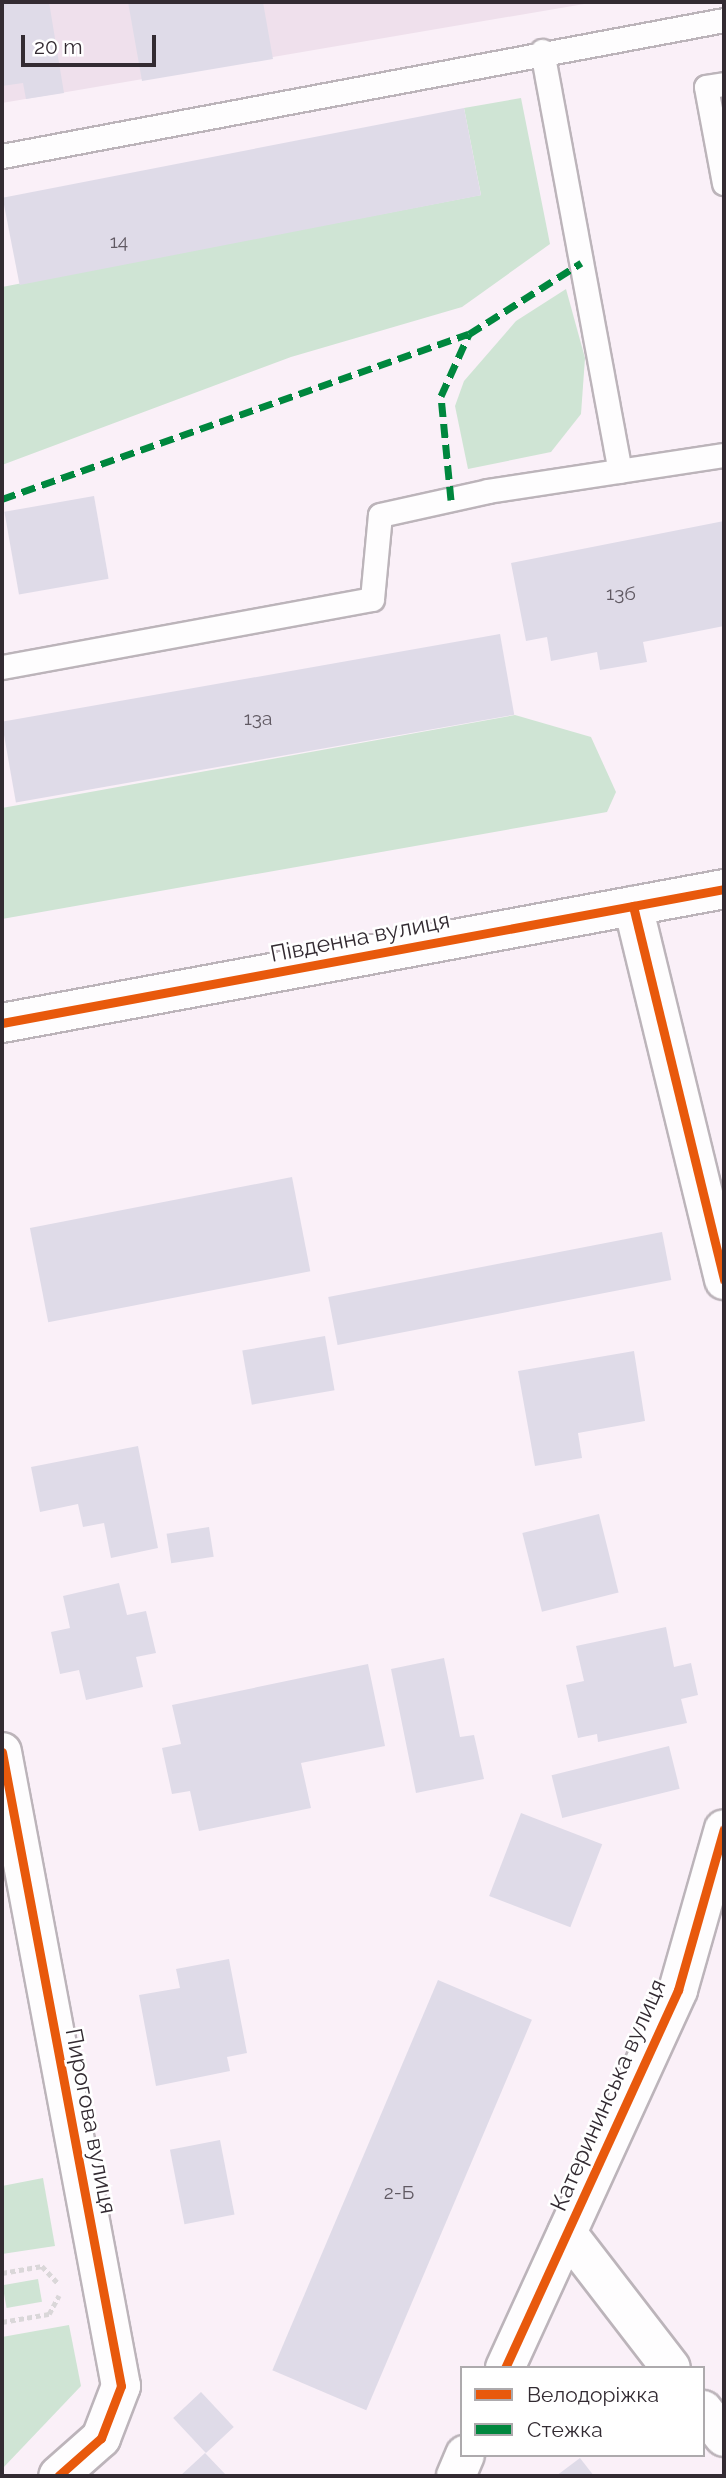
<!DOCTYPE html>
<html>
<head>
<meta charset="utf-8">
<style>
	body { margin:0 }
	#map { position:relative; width:726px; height:2478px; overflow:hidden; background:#faf0f8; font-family:Raleway,sans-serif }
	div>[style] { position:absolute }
	.education>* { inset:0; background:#efe0ec }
	.green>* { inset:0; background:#cfe4d4; transform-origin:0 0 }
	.building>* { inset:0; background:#dfdbe8; transform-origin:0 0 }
	.path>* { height:4.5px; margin-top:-2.25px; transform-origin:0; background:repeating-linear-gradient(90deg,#dad7d9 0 5px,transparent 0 8.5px) }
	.roads { filter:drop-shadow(2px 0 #bcb4ba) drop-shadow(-2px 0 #bcb4ba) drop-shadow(0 2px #bcb4ba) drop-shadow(0 -2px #bcb4ba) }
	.service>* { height:23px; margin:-11.5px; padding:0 11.5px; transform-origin:11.5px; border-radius:11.5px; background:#fefdfe }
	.minor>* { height:38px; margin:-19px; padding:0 19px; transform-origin:19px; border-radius:19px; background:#fefdfe }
	.tertiary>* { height:38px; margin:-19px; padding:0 19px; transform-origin:19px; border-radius:19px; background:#fefdfe }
	.quiet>* { height:7px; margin-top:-3.5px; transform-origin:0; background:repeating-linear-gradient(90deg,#00873e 0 14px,transparent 0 21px) }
	.cycleway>* { height:9px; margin:-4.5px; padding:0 4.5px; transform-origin:4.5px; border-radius:4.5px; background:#e8590c }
	span { translate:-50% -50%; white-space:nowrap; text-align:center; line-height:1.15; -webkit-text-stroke:5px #fff; paint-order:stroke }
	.number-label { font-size:19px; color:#605962 }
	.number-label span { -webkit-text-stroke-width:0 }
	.street-label { font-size:23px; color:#332b32 }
	.frame { position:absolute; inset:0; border:4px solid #332b32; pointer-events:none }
	.legend { position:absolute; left:460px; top:2366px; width:245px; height:91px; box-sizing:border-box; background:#fff; border:2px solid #adaaad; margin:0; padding:9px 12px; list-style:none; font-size:21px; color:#332b32 }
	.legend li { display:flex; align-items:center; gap:14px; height:35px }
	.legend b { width:35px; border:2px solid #adaaad }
	.scale { position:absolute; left:21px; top:35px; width:135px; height:32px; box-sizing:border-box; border:4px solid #332b32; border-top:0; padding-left:9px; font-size:21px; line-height:24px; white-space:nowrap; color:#332b32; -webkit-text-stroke:5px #fff; paint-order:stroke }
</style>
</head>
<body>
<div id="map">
	<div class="education">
		<div style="clip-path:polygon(2px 2px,596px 2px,2px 103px)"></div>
	</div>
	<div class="green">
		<div style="clip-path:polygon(521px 98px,550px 244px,462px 307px,291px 357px,2px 465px,2px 287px,481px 195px,464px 108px)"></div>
		<div style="clip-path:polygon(566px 289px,585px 358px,581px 414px,551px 452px,468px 469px,455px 406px,464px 381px,516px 321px)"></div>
		<div style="clip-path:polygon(515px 715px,591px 737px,616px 792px,607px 812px,2px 919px,2px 808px)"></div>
		<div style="clip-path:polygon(43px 2178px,55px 2246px,2px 2254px,2px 2186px)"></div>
		<div style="left:38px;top:2279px;width:23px;height:36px;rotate:80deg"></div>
		<div style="clip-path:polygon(69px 2325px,81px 2386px,2px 2469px,2px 2337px)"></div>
	</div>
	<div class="building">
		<div style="clip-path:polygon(2px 2px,49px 2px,64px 93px,26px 99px,23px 83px,2px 86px)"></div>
		<div style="clip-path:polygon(128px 2px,263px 2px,273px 59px,142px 81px)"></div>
		<div style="left:464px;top:108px;width:89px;height:470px;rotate:79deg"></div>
		<div style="left:94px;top:496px;width:84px;height:91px;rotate:80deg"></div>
		<div style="clip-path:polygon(724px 521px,724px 626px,643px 642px,647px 662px,600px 670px,597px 652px,551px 661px,547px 637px,526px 641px,511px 563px)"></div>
		<div style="left:500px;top:634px;width:82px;height:506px;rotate:80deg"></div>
		<div style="left:292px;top:1177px;width:96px;height:267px;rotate:79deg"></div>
		<div style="left:662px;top:1232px;width:49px;height:340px;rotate:79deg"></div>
		<div style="left:325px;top:1336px;width:55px;height:84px;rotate:80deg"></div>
		<div style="clip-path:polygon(634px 1351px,645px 1421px,578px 1433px,582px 1458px,535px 1466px,518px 1371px)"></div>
		<div style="clip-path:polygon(138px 1446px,158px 1548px,111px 1558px,104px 1523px,83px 1527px,78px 1504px,40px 1512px,31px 1467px)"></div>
		<div style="left:599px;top:1514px;width:81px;height:79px;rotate:76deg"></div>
		<div style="left:209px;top:1527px;width:30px;height:43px;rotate:81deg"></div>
		<div style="clip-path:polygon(119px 1583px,127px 1615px,146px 1611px,156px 1653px,136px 1657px,143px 1687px,86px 1700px,79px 1670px,60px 1674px,51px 1632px,70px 1628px,63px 1596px)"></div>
		<div style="clip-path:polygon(666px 1627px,674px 1667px,691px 1663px,698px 1695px,681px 1699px,687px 1723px,598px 1742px,597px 1734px,578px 1738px,566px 1685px,584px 1681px,576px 1646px)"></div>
		<div style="clip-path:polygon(444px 1658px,460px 1737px,474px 1735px,484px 1779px,416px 1793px,391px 1669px)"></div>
		<div style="clip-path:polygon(368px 1664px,385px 1746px,301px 1763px,311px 1808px,199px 1831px,190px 1791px,172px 1794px,162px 1748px,181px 1744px,172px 1705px)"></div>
		<div style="left:669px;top:1746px;width:44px;height:121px;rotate:76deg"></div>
		<div style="left:521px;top:1813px;width:87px;height:89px;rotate:21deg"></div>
		<div style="clip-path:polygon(229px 1959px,247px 2053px,227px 2057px,230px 2071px,156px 2086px,139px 1995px,180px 1988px,176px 1969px)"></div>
		<div style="left:438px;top:1980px;width:102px;height:424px;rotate:23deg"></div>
		<div style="left:220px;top:2140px;width:76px;height:51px;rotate:79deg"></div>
		<div style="left:201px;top:2392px;width:48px;height:38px;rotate:47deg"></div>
		<div style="clip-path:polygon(205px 2453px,227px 2476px,180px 2476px)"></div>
		<div style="clip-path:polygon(580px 2458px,594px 2476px,556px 2476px)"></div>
	</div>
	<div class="path">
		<div style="left:2px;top:2273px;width:41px;rotate:-9.9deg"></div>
		<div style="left:42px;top:2266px;width:23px;rotate:47deg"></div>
		<div style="left:2px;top:2322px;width:48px;rotate:-9.7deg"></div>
		<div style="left:49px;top:2314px;width:21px;rotate:-62deg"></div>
	</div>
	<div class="roads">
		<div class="service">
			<div style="left:542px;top:51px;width:427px;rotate:79.5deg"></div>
			<div style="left:724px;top:84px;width:18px;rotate:171deg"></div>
			<div style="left:706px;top:87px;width:98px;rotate:79.4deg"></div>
			<div style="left:2px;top:156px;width:735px;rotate:-10.67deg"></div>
			<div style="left:2px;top:667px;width:376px;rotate:-10.4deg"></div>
			<div style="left:372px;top:599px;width:84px;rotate:-84.6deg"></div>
			<div style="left:380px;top:515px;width:111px;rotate:-12.5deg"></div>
			<div style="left:488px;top:491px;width:239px;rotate:-8.7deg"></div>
		</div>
		<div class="minor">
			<div style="left:633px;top:906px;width:385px;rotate:76.3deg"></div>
			<div style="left:2px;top:1752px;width:645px;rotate:79.37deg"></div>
			<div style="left:121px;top:2386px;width:56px;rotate:111deg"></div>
			<div style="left:101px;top:2438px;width:57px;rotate:138.5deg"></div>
			<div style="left:567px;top:2233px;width:170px;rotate:52.4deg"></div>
			<div style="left:505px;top:2368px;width:416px;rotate:-65.4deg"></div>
			<div style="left:678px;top:1990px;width:167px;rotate:-74.1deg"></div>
			<div style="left:703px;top:2410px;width:34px;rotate:52deg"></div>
			<div style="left:456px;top:2476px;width:23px;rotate:-67deg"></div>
		</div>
		<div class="tertiary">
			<div style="left:2px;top:1023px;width:734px;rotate:-10.51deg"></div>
		</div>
	</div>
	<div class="quiet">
		<div style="left:2px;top:499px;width:495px;rotate:-19.5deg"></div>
		<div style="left:469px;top:334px;width:133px;rotate:-32.4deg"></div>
		<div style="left:451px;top:500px;width:104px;rotate:-95.5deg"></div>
		<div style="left:441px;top:396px;width:68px;rotate:-65.7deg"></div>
	</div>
	<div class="cycleway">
		<div style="left:633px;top:906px;width:385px;rotate:76.3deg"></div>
		<div style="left:2px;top:1023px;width:734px;rotate:-10.51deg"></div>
		<div style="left:2px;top:1752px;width:645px;rotate:79.37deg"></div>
		<div style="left:121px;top:2386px;width:56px;rotate:111deg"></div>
		<div style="left:101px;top:2438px;width:57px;rotate:138.5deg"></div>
		<div style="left:505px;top:2368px;width:416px;rotate:-65.4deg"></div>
		<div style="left:678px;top:1990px;width:167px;rotate:-74.1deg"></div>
	</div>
	<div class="number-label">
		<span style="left:119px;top:242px">14</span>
		<span style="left:621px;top:594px">13б</span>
		<span style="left:258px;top:719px">13а</span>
		<span style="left:399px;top:2193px">2-Б</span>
	</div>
	<div class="street-label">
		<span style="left:360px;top:937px;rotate:-11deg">Південна вулиця</span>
		<span style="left:608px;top:2095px;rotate:-66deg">Катерининська вулиця</span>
		<span style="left:91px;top:2121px;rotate:79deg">Пирогова вулиця</span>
	</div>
	<div class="frame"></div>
	<ul class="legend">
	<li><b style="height:9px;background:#e8590c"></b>Велодоріжка</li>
	<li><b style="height:9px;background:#00873e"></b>Стежка</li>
	</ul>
	<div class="scale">20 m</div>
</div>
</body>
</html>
